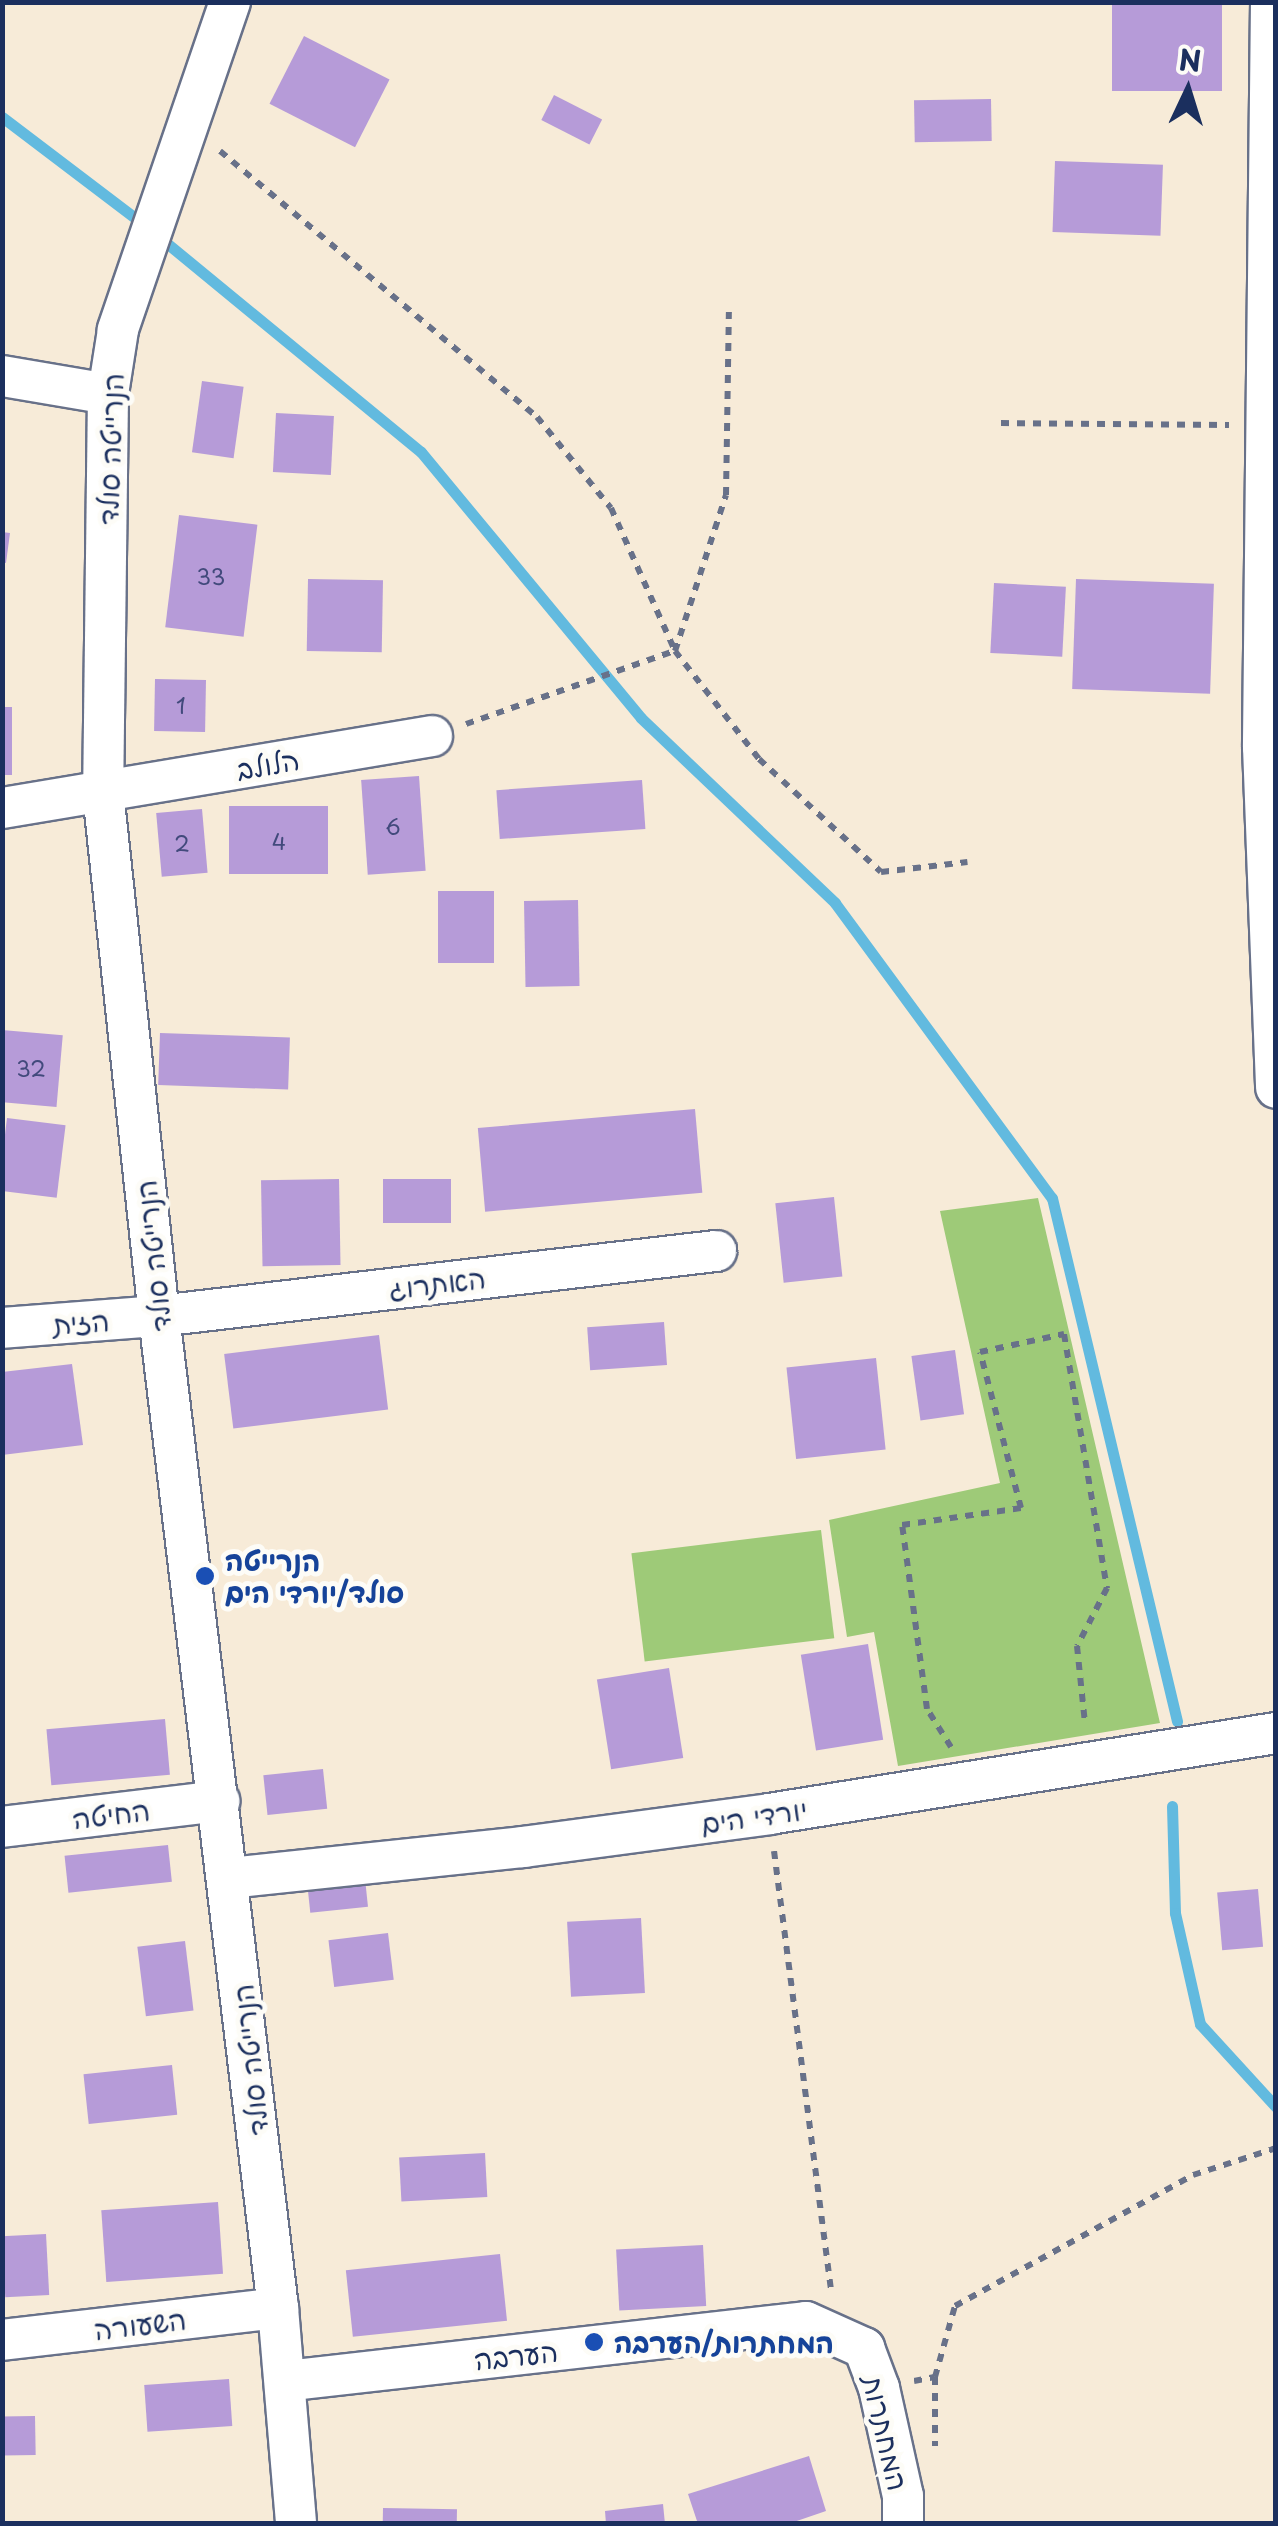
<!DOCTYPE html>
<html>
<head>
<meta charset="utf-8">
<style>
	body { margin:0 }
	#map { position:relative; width:1278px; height:2526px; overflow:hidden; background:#f7ebd8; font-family:"Playpen Sans","Playpen Sans Hebrew",sans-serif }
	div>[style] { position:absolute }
	.green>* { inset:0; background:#9eca78; transform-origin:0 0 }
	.stream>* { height:11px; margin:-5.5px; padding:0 5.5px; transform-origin:5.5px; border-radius:5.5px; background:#62badf }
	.building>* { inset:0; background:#b69bd8; transform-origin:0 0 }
	.path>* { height:6px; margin-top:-3px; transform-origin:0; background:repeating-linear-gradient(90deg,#687189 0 8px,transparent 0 16px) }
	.roads { filter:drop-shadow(2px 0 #687189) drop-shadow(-2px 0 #687189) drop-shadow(0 2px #687189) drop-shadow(0 -2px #687189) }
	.minor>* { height:40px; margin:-20px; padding:0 20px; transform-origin:20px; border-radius:20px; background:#fff }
	.dots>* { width:28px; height:28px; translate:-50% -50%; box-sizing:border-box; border:5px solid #fdfcf7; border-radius:50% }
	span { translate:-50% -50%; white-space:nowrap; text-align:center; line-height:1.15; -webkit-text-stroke:10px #fdfcf7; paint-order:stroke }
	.number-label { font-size:22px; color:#424a7c }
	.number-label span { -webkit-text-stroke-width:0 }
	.street-label { font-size:28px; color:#1b2f5e }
	.transit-label { font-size:28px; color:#164399; font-weight:700 }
	.left { translate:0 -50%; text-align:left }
	.frame { position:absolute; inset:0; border:5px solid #1b2f5e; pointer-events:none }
	.north { position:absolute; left:1138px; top:40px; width:100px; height:100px; -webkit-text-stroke:8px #fdfcf7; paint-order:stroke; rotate:4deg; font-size:28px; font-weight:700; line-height:40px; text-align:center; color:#1b2f5e }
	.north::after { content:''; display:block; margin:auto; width:35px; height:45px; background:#1b2f5e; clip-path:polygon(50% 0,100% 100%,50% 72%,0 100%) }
</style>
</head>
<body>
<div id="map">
	<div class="green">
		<div style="clip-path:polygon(1038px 1198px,1160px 1723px,898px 1766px,874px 1632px,847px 1637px,829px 1520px,1000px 1483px,940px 1211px)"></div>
		<div style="left:821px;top:1530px;width:109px;height:191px;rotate:83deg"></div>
	</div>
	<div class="stream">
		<div style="left:2px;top:117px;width:188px;rotate:37.2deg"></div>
		<div style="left:152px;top:231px;width:348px;rotate:39.4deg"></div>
		<div style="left:421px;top:452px;width:345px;rotate:50.4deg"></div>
		<div style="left:641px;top:718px;width:268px;rotate:43.6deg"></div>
		<div style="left:835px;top:903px;width:366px;rotate:53.7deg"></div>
		<div style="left:1052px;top:1198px;width:538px;rotate:76.56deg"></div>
		<div style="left:1172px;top:1806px;width:107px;rotate:88.4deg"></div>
		<div style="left:1175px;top:1913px;width:114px;rotate:77.3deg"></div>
		<div style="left:1200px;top:2024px;width:113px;rotate:47.5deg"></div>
	</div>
	<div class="building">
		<div style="left:1112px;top:2px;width:110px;height:89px"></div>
		<div style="left:304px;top:36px;width:96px;height:76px;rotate:27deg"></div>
		<div style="left:554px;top:95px;width:54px;height:28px;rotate:27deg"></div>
		<div style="left:991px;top:99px;width:42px;height:77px;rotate:89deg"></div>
		<div style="left:1055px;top:161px;width:108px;height:71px;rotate:2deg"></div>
		<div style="left:202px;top:381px;width:42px;height:72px;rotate:8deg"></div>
		<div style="left:276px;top:413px;width:58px;height:59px;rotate:3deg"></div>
		<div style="left:179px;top:515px;width:79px;height:113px;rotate:7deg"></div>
		<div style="clip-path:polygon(2px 532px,10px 533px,6px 563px,2px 562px)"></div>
		<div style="left:308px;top:579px;width:75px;height:72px;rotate:1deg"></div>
		<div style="left:1076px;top:579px;width:138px;height:110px;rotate:2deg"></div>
		<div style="left:994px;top:583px;width:72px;height:70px;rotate:3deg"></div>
		<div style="left:155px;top:679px;width:51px;height:52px;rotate:1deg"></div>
		<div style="left:2px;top:707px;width:10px;height:68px"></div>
		<div style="left:419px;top:776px;width:95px;height:58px;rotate:86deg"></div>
		<div style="left:642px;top:780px;width:49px;height:146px;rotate:86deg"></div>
		<div style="left:328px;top:806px;width:68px;height:99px;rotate:90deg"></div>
		<div style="left:202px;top:809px;width:64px;height:46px;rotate:85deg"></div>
		<div style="left:494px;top:891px;width:72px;height:56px;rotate:90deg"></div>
		<div style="left:578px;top:900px;width:86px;height:54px;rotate:89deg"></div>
		<div style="left:2px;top:1030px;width:61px;height:72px;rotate:5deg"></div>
		<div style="left:160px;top:1033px;width:130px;height:52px;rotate:2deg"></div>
		<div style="left:695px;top:1109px;width:84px;height:218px;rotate:85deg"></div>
		<div style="left:7px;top:1118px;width:59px;height:73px;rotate:7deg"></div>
		<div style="left:339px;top:1179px;width:86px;height:78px;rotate:89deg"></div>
		<div style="left:451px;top:1179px;width:44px;height:68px;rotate:90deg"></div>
		<div style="left:834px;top:1197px;width:80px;height:59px;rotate:84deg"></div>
		<div style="left:664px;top:1322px;width:43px;height:77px;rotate:86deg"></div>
		<div style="left:379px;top:1335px;width:75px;height:156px;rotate:83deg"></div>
		<div style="left:955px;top:1350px;width:65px;height:44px;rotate:82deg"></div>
		<div style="left:876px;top:1358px;width:92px;height:90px;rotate:84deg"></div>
		<div style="clip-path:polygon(72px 1364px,83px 1445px,2px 1455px,2px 1372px)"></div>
		<div style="left:868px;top:1644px;width:97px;height:68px;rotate:81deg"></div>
		<div style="left:669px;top:1668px;width:91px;height:73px;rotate:81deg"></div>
		<div style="left:165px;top:1719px;width:56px;height:119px;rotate:85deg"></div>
		<div style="left:323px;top:1769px;width:40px;height:60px;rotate:84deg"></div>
		<div style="left:168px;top:1845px;width:37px;height:104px;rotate:84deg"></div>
		<div style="left:364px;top:1869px;width:38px;height:58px;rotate:84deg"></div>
		<div style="left:1258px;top:1889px;width:58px;height:41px;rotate:85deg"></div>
		<div style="left:641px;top:1918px;width:75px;height:74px;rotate:87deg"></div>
		<div style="left:388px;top:1933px;width:47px;height:60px;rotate:83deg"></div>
		<div style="left:185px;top:1941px;width:70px;height:48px;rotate:83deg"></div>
		<div style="left:172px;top:2065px;width:50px;height:89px;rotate:84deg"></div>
		<div style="left:485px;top:2153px;width:44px;height:86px;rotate:87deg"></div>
		<div style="left:218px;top:2202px;width:72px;height:117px;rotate:86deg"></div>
		<div style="left:46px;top:2234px;width:61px;height:44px;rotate:87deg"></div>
		<div style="left:703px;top:2245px;width:61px;height:87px;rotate:87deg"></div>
		<div style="left:500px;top:2254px;width:67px;height:155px;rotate:84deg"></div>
		<div style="left:229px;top:2379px;width:47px;height:85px;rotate:86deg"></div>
		<div style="left:35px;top:2416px;width:39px;height:33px;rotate:89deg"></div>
		<div style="clip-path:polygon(809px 2456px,826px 2511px,788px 2524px,698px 2524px,688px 2494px)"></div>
		<div style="clip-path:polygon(663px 2504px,665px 2524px,606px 2524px,605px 2511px)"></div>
		<div style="left:383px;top:2508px;width:74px;height:16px;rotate:1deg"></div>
	</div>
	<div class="path">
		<div style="left:220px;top:151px;width:414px;rotate:40deg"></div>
		<div style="left:537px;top:417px;width:117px;rotate:50.9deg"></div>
		<div style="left:611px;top:508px;width:157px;rotate:65.9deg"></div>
		<div style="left:675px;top:651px;width:137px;rotate:52.1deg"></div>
		<div style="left:759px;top:759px;width:166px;rotate:42.8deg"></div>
		<div style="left:881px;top:872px;width:87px;rotate:-6.6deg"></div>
		<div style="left:1001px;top:423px;width:228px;rotate:0.5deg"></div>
		<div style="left:466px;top:724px;width:221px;rotate:-19.3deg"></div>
		<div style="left:675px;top:651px;width:164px;rotate:-71.9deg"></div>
		<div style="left:726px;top:495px;width:183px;rotate:-89.1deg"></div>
		<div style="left:951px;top:1747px;width:45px;rotate:-122.3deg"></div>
		<div style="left:927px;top:1709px;width:186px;rotate:-97.7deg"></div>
		<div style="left:902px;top:1525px;width:120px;rotate:-8.1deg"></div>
		<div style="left:1021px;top:1508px;width:161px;rotate:-104.7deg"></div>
		<div style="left:980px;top:1352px;width:86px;rotate:-12.1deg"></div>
		<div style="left:1064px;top:1334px;width:258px;rotate:80.4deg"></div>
		<div style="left:1107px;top:1588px;width:65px;rotate:117.3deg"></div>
		<div style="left:1077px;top:1646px;width:77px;rotate:84.1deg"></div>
		<div style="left:774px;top:1851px;width:443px;rotate:82.6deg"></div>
		<div style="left:935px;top:2377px;width:69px;rotate:90deg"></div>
		<div style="left:914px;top:2381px;width:21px;rotate:-11deg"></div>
		<div style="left:935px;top:2377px;width:74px;rotate:-74.3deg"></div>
		<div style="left:955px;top:2306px;width:272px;rotate:-28.8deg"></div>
		<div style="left:1193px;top:2175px;width:87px;rotate:-18deg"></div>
	</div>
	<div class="roads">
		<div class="minor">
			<div style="left:230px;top:2px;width:347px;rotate:108.9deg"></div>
			<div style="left:118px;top:330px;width:65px;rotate:98.9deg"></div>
			<div style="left:108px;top:394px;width:398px;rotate:90.7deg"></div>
			<div style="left:103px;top:792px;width:527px;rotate:83.9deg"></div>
			<div style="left:159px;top:1316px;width:999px;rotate:83.16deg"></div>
			<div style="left:278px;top:2308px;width:217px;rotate:85.2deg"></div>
			<div style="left:1271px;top:2px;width:745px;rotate:90.62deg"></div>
			<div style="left:1263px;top:747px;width:341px;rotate:87.8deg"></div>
			<div style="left:2px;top:376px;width:108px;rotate:9.6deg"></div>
			<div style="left:2px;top:808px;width:436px;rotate:-9.5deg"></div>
			<div style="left:2px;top:1328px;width:157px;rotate:-4.4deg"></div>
			<div style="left:159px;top:1316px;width:561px;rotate:-6.66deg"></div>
			<div style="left:2px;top:1827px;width:219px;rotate:-6.8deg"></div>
			<div style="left:229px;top:1878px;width:296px;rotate:-6deg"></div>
			<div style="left:523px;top:1847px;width:248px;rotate:-7.6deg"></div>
			<div style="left:769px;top:1814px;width:513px;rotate:-9.08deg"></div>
			<div style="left:2px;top:2340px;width:278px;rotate:-6.6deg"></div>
			<div style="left:285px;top:2381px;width:524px;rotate:-6.46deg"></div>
			<div style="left:806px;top:2322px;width:64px;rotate:24.1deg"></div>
			<div style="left:864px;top:2348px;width:43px;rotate:69.4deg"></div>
			<div style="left:879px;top:2388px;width:111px;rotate:77.5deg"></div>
			<div style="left:903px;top:2496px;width:28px;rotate:90deg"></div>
		</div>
	</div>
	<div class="dots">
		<div style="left:205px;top:1576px;background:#1a4fb4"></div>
		<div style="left:594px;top:2342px;background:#1a4fb4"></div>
	</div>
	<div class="number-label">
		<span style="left:211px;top:576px">33</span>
		<span style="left:181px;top:705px">1</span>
		<span style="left:393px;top:826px">6</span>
		<span style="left:279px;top:841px">4</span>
		<span style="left:182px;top:843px">2</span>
		<span style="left:31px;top:1068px">32</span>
	</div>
	<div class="street-label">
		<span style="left:110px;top:449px;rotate:-88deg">הנרייטה סולד</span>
		<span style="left:268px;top:764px;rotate:-10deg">הלולב</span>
		<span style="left:153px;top:1256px;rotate:-96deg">הנרייטה סולד</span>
		<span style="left:437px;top:1283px;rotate:-7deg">האתרוג</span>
		<span style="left:81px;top:1322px;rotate:-4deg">הזית</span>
		<span style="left:111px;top:1814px;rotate:-7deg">החיטה</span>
		<span style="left:754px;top:1816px;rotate:-8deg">יורדי הים</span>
		<span style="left:250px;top:2060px;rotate:-96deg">הנרייטה סולד</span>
		<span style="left:140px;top:2324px;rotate:-7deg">השעורה</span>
		<span style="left:516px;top:2355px;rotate:-6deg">הערבה</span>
		<span style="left:886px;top:2433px;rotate:77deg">המחתרות</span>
	</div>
	<div class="transit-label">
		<span class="left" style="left:225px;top:1576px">הנרייטה<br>סולד/יורדי הים</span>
		<span class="left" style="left:614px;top:2342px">המחתרות/הערבה</span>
	</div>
	<div class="frame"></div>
	<div class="north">N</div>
</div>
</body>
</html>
